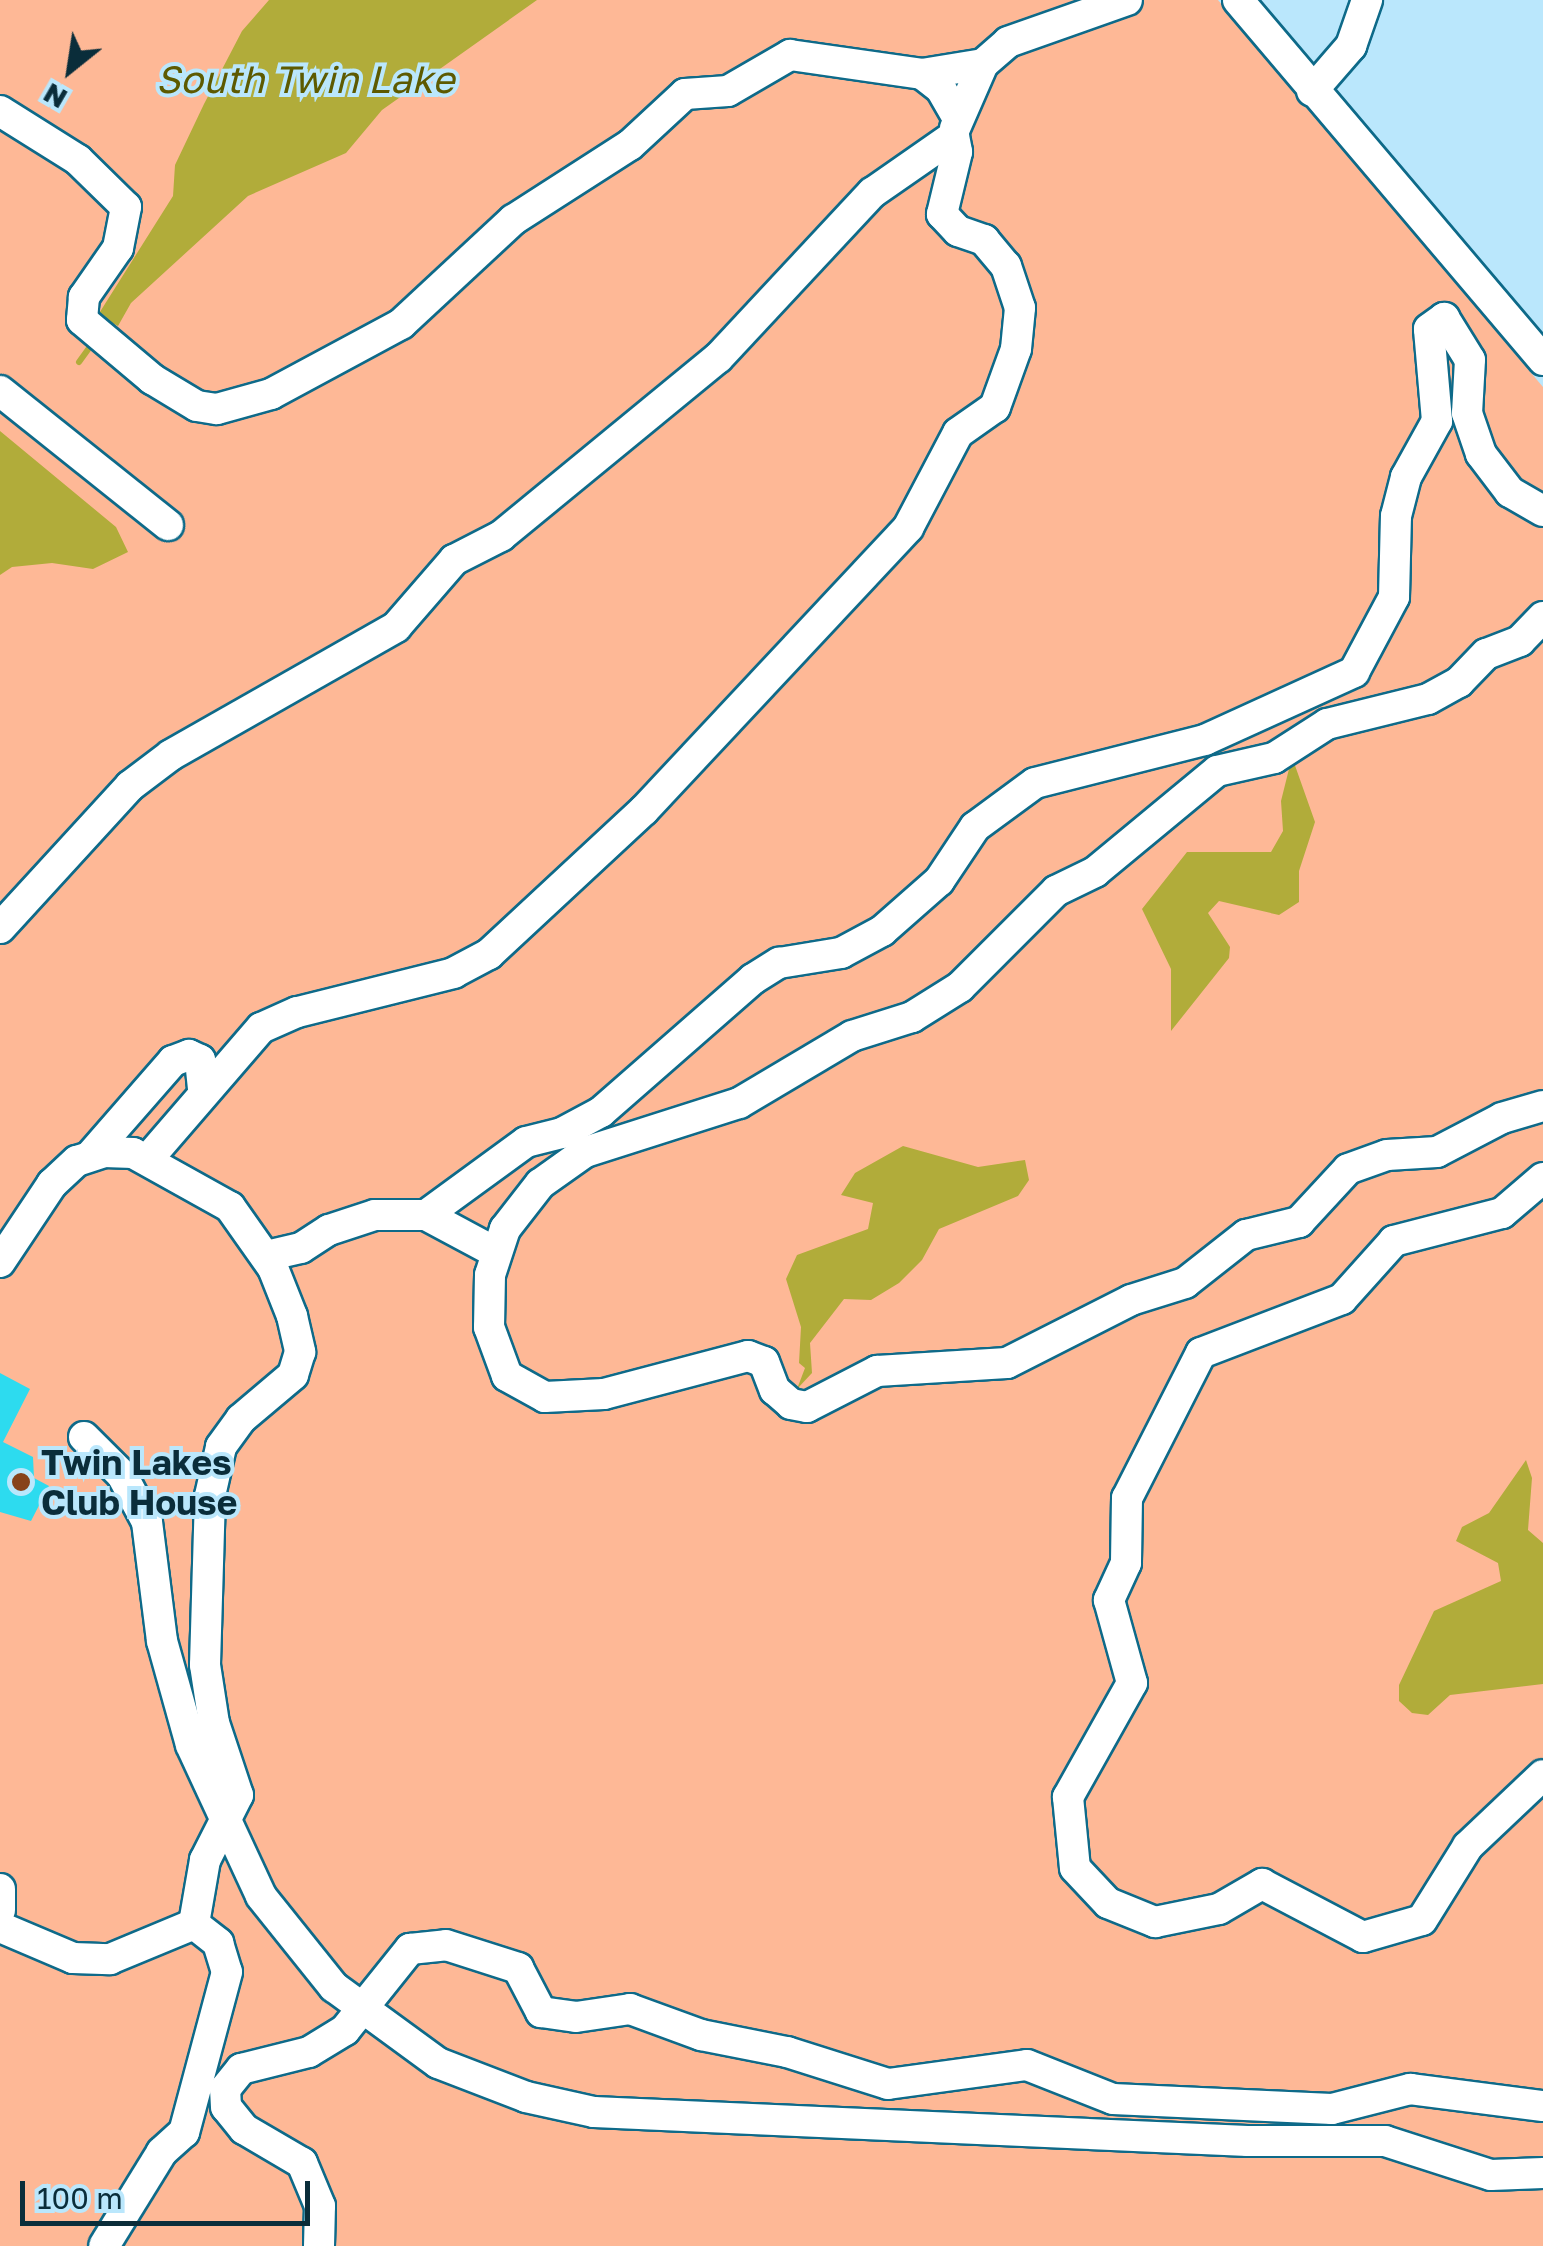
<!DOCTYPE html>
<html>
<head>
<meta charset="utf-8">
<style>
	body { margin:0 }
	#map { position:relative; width:1543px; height:2246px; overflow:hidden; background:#bae7fc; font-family:"Golos Text",sans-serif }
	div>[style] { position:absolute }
	.green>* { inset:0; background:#feb896 }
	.water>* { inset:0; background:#b1ac3a }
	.stream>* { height:6px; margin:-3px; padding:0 3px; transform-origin:3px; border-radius:3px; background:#b1ac3a }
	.building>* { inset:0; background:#2ddbef }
	.roads { filter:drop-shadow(2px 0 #0e6a89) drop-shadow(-2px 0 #0e6a89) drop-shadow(0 2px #0e6a89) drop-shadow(0 -2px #0e6a89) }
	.minor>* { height:30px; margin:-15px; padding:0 15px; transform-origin:15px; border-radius:15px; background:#fff }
	.dots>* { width:28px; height:28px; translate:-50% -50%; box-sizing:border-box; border:5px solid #bae7fc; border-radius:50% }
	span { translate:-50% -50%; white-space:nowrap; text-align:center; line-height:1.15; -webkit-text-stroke:8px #bae7fc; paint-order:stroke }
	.poi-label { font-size:35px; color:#0a2d3a; font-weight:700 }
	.left { translate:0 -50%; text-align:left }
	.water-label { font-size:38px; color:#5d5a00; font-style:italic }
	.north { position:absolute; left:20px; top:20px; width:100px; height:100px; -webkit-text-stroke:8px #bae7fc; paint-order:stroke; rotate:210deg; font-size:28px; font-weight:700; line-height:40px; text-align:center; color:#0a2d3a }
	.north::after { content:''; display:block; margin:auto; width:35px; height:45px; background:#0a2d3a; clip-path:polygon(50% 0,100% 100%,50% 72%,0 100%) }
	.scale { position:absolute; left:20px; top:2181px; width:290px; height:45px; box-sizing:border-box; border:5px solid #0a2d3a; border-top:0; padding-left:12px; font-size:30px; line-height:35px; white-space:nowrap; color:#0a2d3a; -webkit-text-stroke:8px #bae7fc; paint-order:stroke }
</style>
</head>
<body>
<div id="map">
	<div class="green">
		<div style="clip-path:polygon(0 0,1218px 0,1543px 387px,1543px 2246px,0 2246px)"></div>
	</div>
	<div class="water">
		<div style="clip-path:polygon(269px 0,537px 0,382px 110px,346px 153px,248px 196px,131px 303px,118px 326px,98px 315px,173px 196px,175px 165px,204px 104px,242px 31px)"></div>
		<div style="clip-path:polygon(0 431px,116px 527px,128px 552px,93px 569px,52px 563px,12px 567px,0 575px)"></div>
		<div style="clip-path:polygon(1292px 757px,1315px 822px,1299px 871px,1299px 902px,1279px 915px,1219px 901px,1208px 913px,1230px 947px,1229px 958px,1171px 1031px,1171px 969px,1142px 909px,1187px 852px,1271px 852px,1283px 831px,1281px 801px)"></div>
		<div style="clip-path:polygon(903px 1146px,978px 1167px,1025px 1160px,1029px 1180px,1018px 1196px,939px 1229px,922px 1260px,899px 1283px,871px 1300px,844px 1299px,810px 1343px,812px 1373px,797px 1389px,805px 1368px,799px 1363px,801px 1327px,786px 1279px,797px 1255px,868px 1229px,873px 1203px,841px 1195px,855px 1173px)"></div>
		<div style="clip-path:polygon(1526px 1460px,1532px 1478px,1528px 1530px,1543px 1543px,1543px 1684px,1450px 1695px,1428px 1715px,1412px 1713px,1399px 1701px,1399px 1685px,1434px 1611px,1501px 1581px,1498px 1563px,1456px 1541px,1462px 1527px,1489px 1513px)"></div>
	</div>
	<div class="stream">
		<div style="left:79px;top:362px;width:24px;rotate:-54deg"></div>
	</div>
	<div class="building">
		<div style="clip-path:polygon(0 1373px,30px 1389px,3px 1442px,33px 1457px,34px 1478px,49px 1486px,31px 1521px,0 1512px)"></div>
	</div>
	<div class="roads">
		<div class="minor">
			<div style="left:1238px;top:0;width:472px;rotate:49.7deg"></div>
			<div style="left:983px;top:64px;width:33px;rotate:-41deg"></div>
			<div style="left:1008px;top:42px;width:126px;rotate:-19.4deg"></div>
			<div style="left:922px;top:74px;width:62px;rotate:-9.3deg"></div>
			<div style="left:983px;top:64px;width:70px;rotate:113.6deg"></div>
			<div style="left:1312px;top:91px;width:60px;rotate:-49.1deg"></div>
			<div style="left:1351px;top:46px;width:49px;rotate:-70.8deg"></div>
			<div style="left:0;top:111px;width:92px;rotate:32.1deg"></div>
			<div style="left:78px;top:160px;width:67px;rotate:44.4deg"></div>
			<div style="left:126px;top:207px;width:42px;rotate:101deg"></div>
			<div style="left:118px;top:248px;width:60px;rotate:124.8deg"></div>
			<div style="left:84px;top:297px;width:23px;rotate:95deg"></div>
			<div style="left:82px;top:320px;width:92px;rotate:40.1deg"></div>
			<div style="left:152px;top:379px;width:52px;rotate:31deg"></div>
			<div style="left:197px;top:406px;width:20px;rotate:9deg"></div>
			<div style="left:217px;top:409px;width:56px;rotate:-15.5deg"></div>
			<div style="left:271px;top:394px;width:148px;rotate:-28.3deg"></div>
			<div style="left:401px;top:324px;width:153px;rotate:-42.9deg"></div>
			<div style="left:513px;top:220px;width:139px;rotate:-32.7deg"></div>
			<div style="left:630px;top:145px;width:75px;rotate:-42.8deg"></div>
			<div style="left:685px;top:94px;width:43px;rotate:-4deg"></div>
			<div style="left:728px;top:91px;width:72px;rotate:-30.1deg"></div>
			<div style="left:790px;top:55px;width:133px;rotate:8.2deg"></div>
			<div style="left:922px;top:74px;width:24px;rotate:38deg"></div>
			<div style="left:941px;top:89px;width:32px;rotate:60deg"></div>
			<div style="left:0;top:391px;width:215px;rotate:38.6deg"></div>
			<div style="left:1543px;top:617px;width:33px;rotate:134deg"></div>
			<div style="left:1520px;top:641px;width:36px;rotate:159deg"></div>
			<div style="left:1486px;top:654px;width:39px;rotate:134deg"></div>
			<div style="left:1459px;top:682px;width:35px;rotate:151deg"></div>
			<div style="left:1428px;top:699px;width:104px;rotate:166.1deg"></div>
			<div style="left:1327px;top:724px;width:63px;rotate:147.3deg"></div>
			<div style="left:1274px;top:758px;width:58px;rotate:167.2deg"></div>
			<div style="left:1217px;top:771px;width:158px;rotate:140.4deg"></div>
			<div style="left:1095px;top:872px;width:43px;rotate:154deg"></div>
			<div style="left:1056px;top:891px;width:136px;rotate:135deg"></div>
			<div style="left:960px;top:987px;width:57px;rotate:148deg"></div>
			<div style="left:912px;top:1017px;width:63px;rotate:162.4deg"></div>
			<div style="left:852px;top:1036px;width:131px;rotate:149.3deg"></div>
			<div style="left:739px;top:1103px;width:162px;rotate:162.3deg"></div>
			<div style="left:585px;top:1152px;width:55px;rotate:144.6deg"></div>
			<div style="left:540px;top:1184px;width:57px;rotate:127.9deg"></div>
			<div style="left:505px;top:1229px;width:48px;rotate:108.1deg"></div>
			<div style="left:490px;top:1275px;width:52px;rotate:91.1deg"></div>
			<div style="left:489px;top:1327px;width:52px;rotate:69.8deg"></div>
			<div style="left:507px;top:1376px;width:43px;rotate:28.9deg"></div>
			<div style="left:545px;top:1397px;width:59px;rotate:-2.9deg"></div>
			<div style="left:604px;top:1394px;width:149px;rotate:-14.8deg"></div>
			<div style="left:748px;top:1356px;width:17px;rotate:21deg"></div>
			<div style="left:764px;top:1362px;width:30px;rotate:69deg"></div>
			<div style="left:775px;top:1390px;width:21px;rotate:41deg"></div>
			<div style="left:791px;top:1404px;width:16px;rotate:11deg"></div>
			<div style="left:807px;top:1407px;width:79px;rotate:-27.2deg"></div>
			<div style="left:877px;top:1371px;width:130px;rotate:-3.5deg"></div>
			<div style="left:1007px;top:1363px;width:139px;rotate:-26.9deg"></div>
			<div style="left:1131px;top:1300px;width:57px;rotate:-17.5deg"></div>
			<div style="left:1185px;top:1283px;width:78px;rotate:-38.2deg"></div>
			<div style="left:1246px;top:1235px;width:55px;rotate:-13.8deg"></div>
			<div style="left:1299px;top:1222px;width:72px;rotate:-47.2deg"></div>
			<div style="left:1348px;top:1169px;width:41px;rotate:-19.7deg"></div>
			<div style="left:1387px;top:1155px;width:50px;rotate:-3.4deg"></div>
			<div style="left:1437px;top:1152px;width:73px;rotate:-27.6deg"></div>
			<div style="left:1502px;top:1118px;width:43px;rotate:-16.3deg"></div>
			<div style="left:0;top:928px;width:193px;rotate:-47.5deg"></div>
			<div style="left:130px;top:786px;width:51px;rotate:-37.1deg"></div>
			<div style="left:171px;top:755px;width:259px;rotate:-29.6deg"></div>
			<div style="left:396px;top:627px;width:89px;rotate:-49.1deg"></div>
			<div style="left:454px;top:560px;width:53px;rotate:-27.1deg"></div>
			<div style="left:501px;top:536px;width:281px;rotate:-39.4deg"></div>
			<div style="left:718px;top:358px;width:226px;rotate:-47deg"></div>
			<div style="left:872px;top:193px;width:100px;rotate:-34.8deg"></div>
			<div style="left:954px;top:136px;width:16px;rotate:79deg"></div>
			<div style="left:957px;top:152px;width:64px;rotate:103.6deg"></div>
			<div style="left:942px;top:214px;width:23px;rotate:47deg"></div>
			<div style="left:958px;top:231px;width:28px;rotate:19deg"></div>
			<div style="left:984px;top:240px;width:34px;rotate:50deg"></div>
			<div style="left:1006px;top:266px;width:44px;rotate:71.6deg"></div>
			<div style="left:1020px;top:308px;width:41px;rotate:95.6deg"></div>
			<div style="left:1016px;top:349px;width:62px;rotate:109.9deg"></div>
			<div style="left:995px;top:407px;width:45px;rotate:144.9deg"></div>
			<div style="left:958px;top:433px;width:107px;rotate:117.8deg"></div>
			<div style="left:908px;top:528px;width:386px;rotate:133.1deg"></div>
			<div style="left:644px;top:810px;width:212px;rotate:137.1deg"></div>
			<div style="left:489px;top:954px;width:40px;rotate:152deg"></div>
			<div style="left:454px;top:973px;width:162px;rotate:166deg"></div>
			<div style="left:297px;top:1012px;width:39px;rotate:156deg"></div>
			<div style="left:261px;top:1028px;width:173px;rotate:130.8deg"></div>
			<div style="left:90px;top:1156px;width:126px;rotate:-48.9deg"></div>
			<div style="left:173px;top:1061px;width:17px;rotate:-21deg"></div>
			<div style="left:189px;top:1055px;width:12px;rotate:24deg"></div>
			<div style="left:200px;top:1060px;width:30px;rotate:84deg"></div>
			<div style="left:1543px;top:1178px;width:54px;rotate:139.5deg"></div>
			<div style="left:1502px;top:1213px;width:112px;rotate:165.5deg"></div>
			<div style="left:1394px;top:1241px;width:78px;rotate:131.9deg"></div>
			<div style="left:1342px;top:1299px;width:151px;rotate:159deg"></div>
			<div style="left:1201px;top:1353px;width:163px;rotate:117deg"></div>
			<div style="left:1127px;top:1498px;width:65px;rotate:90.9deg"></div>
			<div style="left:1126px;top:1563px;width:41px;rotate:114.7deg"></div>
			<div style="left:1109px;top:1600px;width:86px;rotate:74.5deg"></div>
			<div style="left:1132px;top:1683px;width:131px;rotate:119.3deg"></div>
			<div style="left:1068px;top:1797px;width:71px;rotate:84.4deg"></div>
			<div style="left:1075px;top:1868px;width:48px;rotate:46.7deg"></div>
			<div style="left:1108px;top:1903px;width:51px;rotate:22deg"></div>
			<div style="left:1155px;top:1922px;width:65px;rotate:-11.5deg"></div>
			<div style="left:1219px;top:1909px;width:50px;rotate:-30.2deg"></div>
			<div style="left:1262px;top:1884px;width:114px;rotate:27.7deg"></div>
			<div style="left:1363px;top:1937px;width:61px;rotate:-16.1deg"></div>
			<div style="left:1422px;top:1920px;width:87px;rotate:-58.1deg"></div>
			<div style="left:1468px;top:1846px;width:103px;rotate:-43.4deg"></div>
			<div style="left:426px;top:1215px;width:78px;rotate:28.2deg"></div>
			<div style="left:266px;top:1256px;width:36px;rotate:-13deg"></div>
			<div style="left:301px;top:1248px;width:33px;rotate:-33deg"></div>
			<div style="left:329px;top:1230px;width:48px;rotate:-18.1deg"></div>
			<div style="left:375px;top:1215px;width:51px"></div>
			<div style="left:426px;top:1215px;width:124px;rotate:-36.1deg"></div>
			<div style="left:526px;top:1142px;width:37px;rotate:-14deg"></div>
			<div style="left:562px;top:1133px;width:44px;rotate:-28.3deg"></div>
			<div style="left:601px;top:1112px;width:202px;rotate:-41.2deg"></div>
			<div style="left:753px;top:979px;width:31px;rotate:-32deg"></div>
			<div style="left:779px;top:963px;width:63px;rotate:-9.2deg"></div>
			<div style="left:841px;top:953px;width:47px;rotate:-28.2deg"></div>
			<div style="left:882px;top:931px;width:76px;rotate:-41.3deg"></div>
			<div style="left:939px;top:881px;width:65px;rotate:-56.3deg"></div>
			<div style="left:975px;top:827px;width:74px;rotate:-36.3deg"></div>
			<div style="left:1035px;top:783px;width:175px;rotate:-14.2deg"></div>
			<div style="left:1205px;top:740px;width:164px;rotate:-24.5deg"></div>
			<div style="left:1354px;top:672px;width:85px;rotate:-61.9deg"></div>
			<div style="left:1394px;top:597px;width:81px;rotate:-88.6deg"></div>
			<div style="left:1396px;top:516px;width:40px;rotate:-75.6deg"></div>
			<div style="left:1406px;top:477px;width:64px;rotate:-61deg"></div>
			<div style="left:1437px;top:421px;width:92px;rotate:-95deg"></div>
			<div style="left:1429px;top:329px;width:19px;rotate:-36deg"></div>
			<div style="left:1444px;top:318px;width:49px;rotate:58.2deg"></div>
			<div style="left:1470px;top:360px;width:53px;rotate:93.2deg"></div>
			<div style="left:1467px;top:413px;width:43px;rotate:71.1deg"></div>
			<div style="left:1481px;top:454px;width:48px;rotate:52.7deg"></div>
			<div style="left:1510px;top:492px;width:38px;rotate:30deg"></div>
			<div style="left:0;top:1262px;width:94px;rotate:-56.3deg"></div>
			<div style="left:52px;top:1184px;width:34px;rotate:-43deg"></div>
			<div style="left:77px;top:1161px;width:28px;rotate:-18deg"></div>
			<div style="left:104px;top:1152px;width:29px;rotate:2deg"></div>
			<div style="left:133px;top:1153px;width:111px;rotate:29.1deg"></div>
			<div style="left:230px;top:1207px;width:75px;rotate:54.8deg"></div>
			<div style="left:273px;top:1268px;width:52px;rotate:68.4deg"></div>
			<div style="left:292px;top:1316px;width:37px;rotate:77deg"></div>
			<div style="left:300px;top:1352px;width:24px;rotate:107deg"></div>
			<div style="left:293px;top:1375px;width:68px;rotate:139.8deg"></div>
			<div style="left:241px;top:1419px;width:34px;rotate:126deg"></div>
			<div style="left:221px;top:1447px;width:50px;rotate:102.7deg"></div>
			<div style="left:210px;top:1496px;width:169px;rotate:91.7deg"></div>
			<div style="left:205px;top:1665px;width:59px;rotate:81.2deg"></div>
			<div style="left:214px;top:1723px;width:76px;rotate:71.6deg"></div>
			<div style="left:238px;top:1795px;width:73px;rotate:116.9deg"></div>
			<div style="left:205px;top:1860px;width:65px;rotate:99.8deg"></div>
			<div style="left:84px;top:1437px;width:54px;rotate:45deg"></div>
			<div style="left:122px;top:1475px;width:53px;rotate:62deg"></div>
			<div style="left:147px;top:1522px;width:120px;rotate:82.8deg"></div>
			<div style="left:162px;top:1641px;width:108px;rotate:74.4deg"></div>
			<div style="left:191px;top:1745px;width:166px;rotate:65.1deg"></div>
			<div style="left:261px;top:1896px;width:117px;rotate:51.3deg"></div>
			<div style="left:334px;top:1987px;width:129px;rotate:36.2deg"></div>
			<div style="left:438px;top:2063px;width:94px;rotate:21.1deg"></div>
			<div style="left:526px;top:2097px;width:70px;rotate:12.4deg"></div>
			<div style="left:594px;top:2112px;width:654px;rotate:2.54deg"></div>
			<div style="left:1247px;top:2141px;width:138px"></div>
			<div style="left:1385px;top:2141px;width:111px;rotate:17.8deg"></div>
			<div style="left:1491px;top:2175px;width:52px;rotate:-2.2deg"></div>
			<div style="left:0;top:1889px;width:21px;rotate:90deg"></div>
			<div style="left:0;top:1927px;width:79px;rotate:23deg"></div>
			<div style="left:73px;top:1958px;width:37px;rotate:2deg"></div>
			<div style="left:110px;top:1959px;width:91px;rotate:-22.6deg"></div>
			<div style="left:194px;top:1924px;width:31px;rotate:38deg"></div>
			<div style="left:218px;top:1943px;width:30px;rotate:73deg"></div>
			<div style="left:227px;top:1972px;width:166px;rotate:105deg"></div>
			<div style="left:184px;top:2132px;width:30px;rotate:138deg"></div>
			<div style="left:162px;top:2152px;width:110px;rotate:121.7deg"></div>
			<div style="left:319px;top:2246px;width:40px;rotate:-88.6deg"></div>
			<div style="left:320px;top:2206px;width:47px;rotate:-112.7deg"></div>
			<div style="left:302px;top:2163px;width:67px;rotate:-149.6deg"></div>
			<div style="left:244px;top:2129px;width:28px;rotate:-129deg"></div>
			<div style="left:226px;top:2107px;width:18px;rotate:-93deg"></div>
			<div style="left:225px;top:2089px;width:26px;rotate:-51deg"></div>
			<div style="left:241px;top:2069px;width:70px;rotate:-14deg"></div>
			<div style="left:309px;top:2052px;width:42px;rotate:-31.4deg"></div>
			<div style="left:345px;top:2030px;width:104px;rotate:-51.3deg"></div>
			<div style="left:410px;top:1949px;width:36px;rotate:-6deg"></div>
			<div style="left:446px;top:1945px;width:76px;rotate:17.7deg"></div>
			<div style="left:518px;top:1968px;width:50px;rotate:62.4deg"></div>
			<div style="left:541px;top:2012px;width:35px;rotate:8deg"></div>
			<div style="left:576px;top:2017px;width:55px;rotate:-8.4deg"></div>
			<div style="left:630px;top:2009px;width:76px;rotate:20.1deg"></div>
			<div style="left:701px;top:2035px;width:88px;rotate:11.2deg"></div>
			<div style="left:787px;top:2052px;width:106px;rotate:17.6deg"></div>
			<div style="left:888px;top:2084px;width:140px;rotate:-7.8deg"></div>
			<div style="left:1027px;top:2065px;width:92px;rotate:21.6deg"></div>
			<div style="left:1113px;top:2099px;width:219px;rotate:2.6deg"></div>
			<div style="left:1332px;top:2109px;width:81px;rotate:-14.4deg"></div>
			<div style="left:1410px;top:2089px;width:134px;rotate:7.3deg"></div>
		</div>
	</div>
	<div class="dots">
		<div style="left:21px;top:1482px;background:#87421a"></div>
	</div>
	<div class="poi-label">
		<span class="left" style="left:41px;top:1482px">Twin Lakes<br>Club House</span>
	</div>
	<div class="water-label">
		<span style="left:305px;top:79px">South Twin Lake</span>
	</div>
	<div class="north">N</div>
	<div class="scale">100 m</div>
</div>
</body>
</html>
